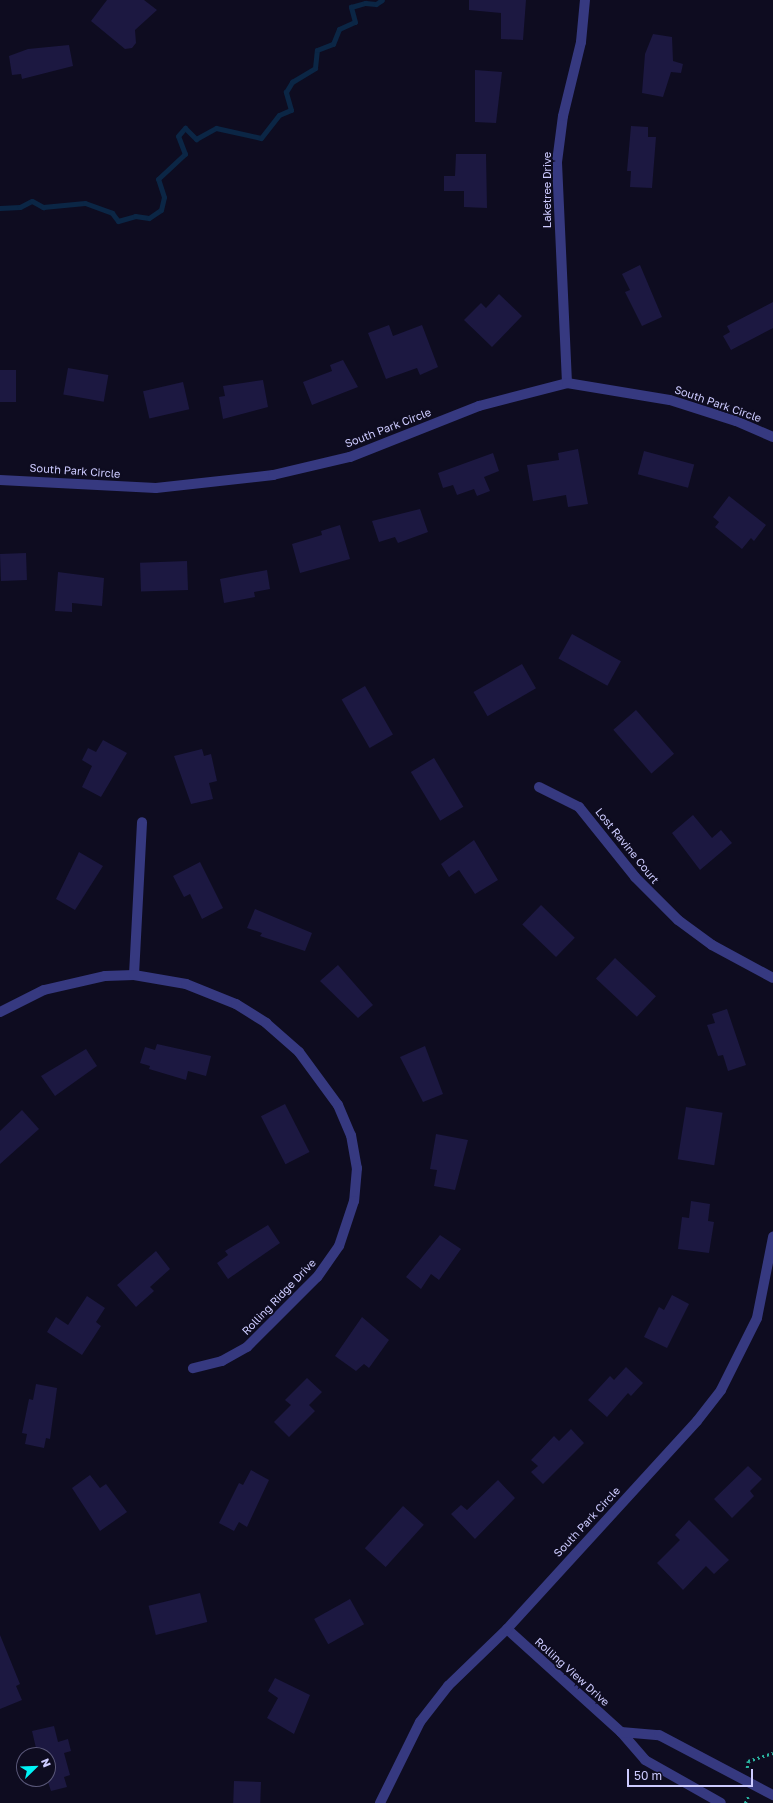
<!DOCTYPE html>
<html>
<head>
<meta charset="utf-8">
<style>
	body { margin:0 }
	#map { position:relative; width:773px; height:1803px; overflow:hidden; background:#0e0c20; font-family:"Golos Text",sans-serif }
	div>[style] { position:absolute }
	.stream>* { height:5px; margin:-2.5px; padding:0 2.5px; transform-origin:2.5px; border-radius:2.5px; background:#0b2645 }
	.building>* { inset:0; background:#1c1841; transform-origin:0 0 }
	.path>* { height:2.5px; margin-top:-1.25px; transform-origin:0; background:repeating-linear-gradient(90deg,#2ab4a0 0 2px,transparent 0 5px) }
	.minor>* { height:10px; margin:-5px; padding:0 5px; transform-origin:5px; border-radius:5px; background:#363980 }
	span { translate:-50% -50%; white-space:nowrap; text-align:center; line-height:1.15; -webkit-text-stroke:4px #0e0c20; paint-order:stroke }
	.street-label { font-size:11px; color:#cdcbff }
	.north { position:absolute; left:16px; top:1747px; width:40px; height:40px; box-sizing:border-box; background:#0e0c20; border:1px solid #5a5879; border-radius:50%; rotate:67deg; font-size:11px; font-weight:700; line-height:16px; text-align:center; color:#cdcbff }
	.north::after { content:''; display:block; margin:auto; width:14px; height:18px; background:#00f3f6; clip-path:polygon(50% 0,100% 100%,50% 72%,0 100%) }
	.scale { position:absolute; left:627px; top:1769px; width:126px; height:18px; box-sizing:border-box; border:2px solid #cdcbff; border-top:0; padding-left:5px; font-size:12px; line-height:14px; white-space:nowrap; color:#cdcbff; -webkit-text-stroke:3px #0e0c20; paint-order:stroke }
</style>
</head>
<body>
<div id="map">
	<div class="stream">
		<div style="left:0;top:208px;width:20px;rotate:-3deg"></div>
		<div style="left:20px;top:207px;width:13px;rotate:-27deg"></div>
		<div style="left:32px;top:201px;width:13px;rotate:29deg"></div>
		<div style="left:43px;top:207px;width:42px;rotate:-5.4deg"></div>
		<div style="left:85px;top:203px;width:29px;rotate:20deg"></div>
		<div style="left:112px;top:213px;width:10px;rotate:53deg"></div>
		<div style="left:118px;top:221px;width:18px;rotate:-16deg"></div>
		<div style="left:135px;top:216px;width:14px;rotate:8deg"></div>
		<div style="left:149px;top:218px;width:14px;rotate:-34deg"></div>
		<div style="left:161px;top:210px;width:13px;rotate:-77deg"></div>
		<div style="left:164px;top:197px;width:19px;rotate:-108deg"></div>
		<div style="left:158px;top:179px;width:37px;rotate:-43deg"></div>
		<div style="left:185px;top:154px;width:19px;rotate:-111deg"></div>
		<div style="left:178px;top:136px;width:11px;rotate:-49deg"></div>
		<div style="left:185px;top:128px;width:16px;rotate:45deg"></div>
		<div style="left:196px;top:139px;width:23px;rotate:-29deg"></div>
		<div style="left:216px;top:128px;width:46px;rotate:12.5deg"></div>
		<div style="left:261px;top:138px;width:29px;rotate:-52deg"></div>
		<div style="left:279px;top:115px;width:13px;rotate:-23deg"></div>
		<div style="left:291px;top:110px;width:19px;rotate:-106deg"></div>
		<div style="left:286px;top:92px;width:12px;rotate:-59deg"></div>
		<div style="left:292px;top:82px;width:27px;rotate:-31deg"></div>
		<div style="left:315px;top:68px;width:18px;rotate:-84deg"></div>
		<div style="left:317px;top:50px;width:17px;rotate:-21deg"></div>
		<div style="left:333px;top:44px;width:16px;rotate:-68deg"></div>
		<div style="left:339px;top:29px;width:17px;rotate:-24deg"></div>
		<div style="left:355px;top:22px;width:16px;rotate:-105deg"></div>
		<div style="left:351px;top:7px;width:15px;rotate:-16deg"></div>
		<div style="left:365px;top:3px;width:11px;rotate:5deg"></div>
		<div style="left:376px;top:4px;width:7px;rotate:-34deg"></div>
	</div>
	<div class="building">
		<div style="clip-path:polygon(107px 0,144px 0,157px 10px,135px 30px,136px 43px,132px 48px,125px 49px,91px 21px)"></div>
		<div style="clip-path:polygon(469px 0,526px 0,523px 40px,501px 39px,501px 13px,469px 10px)"></div>
		<div style="clip-path:polygon(653px 34px,672px 37px,673px 61px,683px 64px,681px 73px,671px 72px,663px 97px,642px 93px,645px 54px)"></div>
		<div style="clip-path:polygon(69px 45px,73px 66px,22px 79px,21px 74px,12px 75px,9px 56px,28px 49px)"></div>
		<div style="clip-path:polygon(475px 70px,502px 72px,496px 123px,475px 122px)"></div>
		<div style="clip-path:polygon(631px 126px,648px 127px,648px 137px,656px 137px,652px 188px,630px 187px,631px 171px,627px 171px)"></div>
		<div style="clip-path:polygon(456px 154px,486px 154px,487px 208px,464px 207px,464px 191px,444px 191px,444px 176px,455px 176px)"></div>
		<div style="clip-path:polygon(640px 265px,662px 317px,642px 326px,625px 292px,630px 290px,622px 274px)"></div>
		<div style="clip-path:polygon(499px 294px,522px 316px,492px 347px,464px 320px,481px 303px,486px 308px)"></div>
		<div style="clip-path:polygon(773px 302px,773px 328px,731px 350px,723px 336px,730px 332px,727px 326px)"></div>
		<div style="clip-path:polygon(389px 325px,393px 336px,422px 325px,438px 367px,420px 375px,417px 368px,386px 379px,368px 333px)"></div>
		<div style="clip-path:polygon(343px 360px,358px 387px,312px 405px,303px 382px,332px 371px,330px 365px)"></div>
		<div style="left:68px;top:368px;width:41px;height:27px;rotate:10deg"></div>
		<div style="left:0;top:370px;width:16px;height:32px"></div>
		<div style="clip-path:polygon(263px 380px,268px 407px,223px 419px,219px 397px,225px 396px,223px 386px)"></div>
		<div style="left:183px;top:382px;width:28px;height:41px;rotate:77deg"></div>
		<div style="clip-path:polygon(578px 449px,588px 504px,568px 507px,566px 495px,533px 501px,527px 465px,559px 460px,558px 453px)"></div>
		<div style="left:644px;top:451px;width:52px;height:24px;rotate:15deg"></div>
		<div style="clip-path:polygon(493px 453px,499px 471px,484px 477px,490px 491px,477px 496px,474px 489px,457px 495px,453px 485px,443px 488px,438px 473px)"></div>
		<div style="clip-path:polygon(729px 496px,766px 525px,754px 541px,751px 538px,742px 549px,715px 527px,719px 522px,713px 517px)"></div>
		<div style="clip-path:polygon(420px 509px,428px 532px,398px 543px,395px 537px,379px 542px,372px 521px)"></div>
		<div style="clip-path:polygon(340px 525px,350px 559px,300px 573px,292px 544px,322px 535px,321px 531px)"></div>
		<div style="left:26px;top:553px;width:27px;height:26px;rotate:88deg"></div>
		<div style="left:187px;top:561px;width:29px;height:47px;rotate:88deg"></div>
		<div style="clip-path:polygon(267px 570px,270px 589px,254px 592px,255px 597px,224px 603px,220px 579px)"></div>
		<div style="clip-path:polygon(58px 572px,104px 578px,102px 606px,72px 603px,72px 612px,55px 611px)"></div>
		<div style="left:572px;top:634px;width:56px;height:28px;rotate:29deg"></div>
		<div style="left:522px;top:664px;width:28px;height:56px;rotate:60deg"></div>
		<div style="left:365px;top:686px;width:56px;height:27px;rotate:60deg"></div>
		<div style="left:636px;top:710px;width:58px;height:30px;rotate:49deg"></div>
		<div style="clip-path:polygon(103px 740px,127px 753px,101px 797px,82px 787px,92px 766px,82px 760px,88px 748px,96px 752px)"></div>
		<div style="clip-path:polygon(202px 749px,204px 756px,211px 754px,217px 781px,209px 783px,213px 799px,191px 804px,174px 756px)"></div>
		<div style="left:434px;top:758px;width:57px;height:27px;rotate:59deg"></div>
		<div style="clip-path:polygon(693px 815px,712px 838px,721px 830px,732px 843px,700px 870px,672px 833px)"></div>
		<div style="clip-path:polygon(474px 840px,498px 880px,475px 894px,459px 870px,449px 877px,441px 864px)"></div>
		<div style="clip-path:polygon(79px 852px,103px 866px,75px 910px,56px 899px)"></div>
		<div style="clip-path:polygon(200px 862px,223px 908px,202px 919px,190px 894px,184px 897px,173px 876px)"></div>
		<div style="left:541px;top:905px;width:47px;height:27px;rotate:44deg"></div>
		<div style="clip-path:polygon(255px 909px,312px 933px,305px 951px,260px 936px,262px 933px,247px 928px)"></div>
		<div style="left:615px;top:958px;width:56px;height:28px;rotate:43deg"></div>
		<div style="clip-path:polygon(338px 965px,373px 1005px,358px 1018px,320px 981px)"></div>
		<div style="clip-path:polygon(727px 1009px,746px 1065px,728px 1071px,723px 1055px,718px 1056px,707px 1025px,715px 1023px,712px 1014px)"></div>
		<div style="clip-path:polygon(157px 1044px,211px 1056px,206px 1076px,188px 1071px,186px 1080px,149px 1069px,150px 1066px,140px 1063px,145px 1047px,155px 1050px)"></div>
		<div style="clip-path:polygon(425px 1046px,443px 1094px,423px 1102px,400px 1057px)"></div>
		<div style="clip-path:polygon(86px 1049px,97px 1066px,55px 1096px,41px 1076px)"></div>
		<div style="left:285px;top:1104px;width:54px;height:27px;rotate:63deg"></div>
		<div style="left:686px;top:1107px;width:37px;height:53px;rotate:9deg"></div>
		<div style="clip-path:polygon(22px 1110px,39px 1129px,0 1164px,0 1131px)"></div>
		<div style="clip-path:polygon(436px 1134px,468px 1140px,455px 1190px,434px 1186px,437px 1170px,430px 1169px)"></div>
		<div style="clip-path:polygon(691px 1201px,710px 1204px,708px 1221px,714px 1222px,709px 1253px,678px 1249px,682px 1217px,689px 1218px)"></div>
		<div style="clip-path:polygon(268px 1225px,280px 1243px,228px 1279px,217px 1263px,228px 1255px,225px 1251px)"></div>
		<div style="clip-path:polygon(440px 1235px,461px 1249px,439px 1280px,431px 1274px,421px 1289px,406px 1277px)"></div>
		<div style="clip-path:polygon(156px 1251px,170px 1269px,150px 1287px,154px 1291px,136px 1307px,117px 1285px)"></div>
		<div style="clip-path:polygon(672px 1295px,689px 1304px,667px 1348px,644px 1337px,659px 1307px,664px 1310px)"></div>
		<div style="clip-path:polygon(87px 1296px,105px 1308px,96px 1322px,101px 1326px,82px 1355px,47px 1332px,56px 1317px,68px 1325px)"></div>
		<div style="clip-path:polygon(362px 1317px,389px 1340px,369px 1368px,364px 1364px,356px 1371px,335px 1356px)"></div>
		<div style="clip-path:polygon(626px 1367px,643px 1383px,631px 1396px,628px 1393px,607px 1417px,588px 1400px,610px 1376px,614px 1380px)"></div>
		<div style="clip-path:polygon(307px 1378px,322px 1392px,309px 1405px,315px 1411px,289px 1437px,274px 1422px,291px 1405px,285px 1400px)"></div>
		<div style="clip-path:polygon(36px 1384px,57px 1388px,50px 1439px,46px 1438px,44px 1448px,25px 1444px,27px 1434px,22px 1433px,29px 1399px,33px 1400px)"></div>
		<div style="clip-path:polygon(571px 1429px,584px 1443px,543px 1484px,531px 1472px,538px 1466px,531px 1460px,554px 1436px,559px 1441px)"></div>
		<div style="clip-path:polygon(748px 1466px,762px 1479px,750px 1491px,754px 1496px,732px 1518px,714px 1499px)"></div>
		<div style="clip-path:polygon(251px 1470px,269px 1480px,247px 1527px,239px 1522px,234px 1531px,219px 1523px,239px 1483px,243px 1485px)"></div>
		<div style="clip-path:polygon(90px 1475px,100px 1488px,106px 1484px,127px 1512px,100px 1531px,72px 1488px)"></div>
		<div style="clip-path:polygon(498px 1480px,515px 1498px,475px 1539px,451px 1514px,461px 1505px,467px 1510px)"></div>
		<div style="left:403px;top:1506px;width:28px;height:57px;rotate:42deg"></div>
		<div style="clip-path:polygon(689px 1520px,729px 1560px,714px 1574px,706px 1566px,683px 1590px,657px 1563px,680px 1540px,675px 1535px)"></div>
		<div style="left:200px;top:1593px;width:30px;height:53px;rotate:76deg"></div>
		<div style="left:350px;top:1599px;width:29px;height:41px;rotate:61deg"></div>
		<div style="clip-path:polygon(0 1635px,20px 1684px,16px 1686px,22px 1700px,0 1709px)"></div>
		<div style="clip-path:polygon(275px 1678px,310px 1695px,294px 1734px,267px 1718px,278px 1698px,268px 1691px)"></div>
		<div style="clip-path:polygon(54px 1726px,58px 1742px,68px 1739px,71px 1751px,64px 1753px,70px 1775px,64px 1777px,67px 1787px,51px 1791px,47px 1779px,48px 1755px,31px 1755px,30px 1749px,36px 1748px,32px 1731px)"></div>
		<div style="left:234px;top:1781px;width:27px;height:22px;rotate:2deg"></div>
	</div>
	<div class="path">
		<div style="left:747px;top:1768px;width:7px;rotate:-82deg"></div>
		<div style="left:748px;top:1761px;width:26px;rotate:-18deg"></div>
		<div style="left:745px;top:1803px;width:7px;rotate:-63deg"></div>
	</div>
	<div class="minor">
		<div style="left:567px;top:383px;width:221px;rotate:-92.6deg"></div>
		<div style="left:557px;top:162px;width:46px;rotate:-82.6deg"></div>
		<div style="left:563px;top:116px;width:76px;rotate:-76.3deg"></div>
		<div style="left:581px;top:42px;width:42px;rotate:-84.6deg"></div>
		<div style="left:0;top:480px;width:156px;rotate:2.9deg"></div>
		<div style="left:156px;top:488px;width:118px;rotate:-6.3deg"></div>
		<div style="left:273px;top:475px;width:79px;rotate:-13.2deg"></div>
		<div style="left:350px;top:457px;width:139px;rotate:-21.6deg"></div>
		<div style="left:479px;top:406px;width:91px;rotate:-14.6deg"></div>
		<div style="left:567px;top:383px;width:104px;rotate:9.4deg"></div>
		<div style="left:670px;top:400px;width:69px;rotate:17.7deg"></div>
		<div style="left:736px;top:421px;width:40px;rotate:23.4deg"></div>
		<div style="left:539px;top:787px;width:45px;rotate:26.6deg"></div>
		<div style="left:579px;top:807px;width:90px;rotate:51.3deg"></div>
		<div style="left:635px;top:877px;width:61px;rotate:45deg"></div>
		<div style="left:678px;top:920px;width:42px;rotate:36.3deg"></div>
		<div style="left:712px;top:945px;width:69px;rotate:28.4deg"></div>
		<div style="left:134px;top:975px;width:153px;rotate:-87deg"></div>
		<div style="left:0;top:1012px;width:49px;rotate:-26.6deg"></div>
		<div style="left:44px;top:990px;width:63px;rotate:-12.9deg"></div>
		<div style="left:105px;top:976px;width:29px;rotate:-2deg"></div>
		<div style="left:134px;top:975px;width:53px;rotate:9.8deg"></div>
		<div style="left:186px;top:984px;width:54px;rotate:21.8deg"></div>
		<div style="left:236px;top:1004px;width:36px;rotate:32deg"></div>
		<div style="left:266px;top:1023px;width:44px;rotate:41.3deg"></div>
		<div style="left:299px;top:1052px;width:66px;rotate:53.7deg"></div>
		<div style="left:338px;top:1105px;width:33px;rotate:67deg"></div>
		<div style="left:351px;top:1135px;width:34px;rotate:80deg"></div>
		<div style="left:357px;top:1168px;width:33px;rotate:95deg"></div>
		<div style="left:354px;top:1201px;width:47px;rotate:108.4deg"></div>
		<div style="left:339px;top:1246px;width:38px;rotate:125deg"></div>
		<div style="left:317px;top:1277px;width:99px;rotate:135deg"></div>
		<div style="left:247px;top:1347px;width:29px;rotate:151deg"></div>
		<div style="left:222px;top:1361px;width:30px;rotate:166deg"></div>
		<div style="left:507px;top:1629px;width:154px;rotate:42.1deg"></div>
		<div style="left:621px;top:1732px;width:37px;rotate:49deg"></div>
		<div style="left:645px;top:1760px;width:87px;rotate:29.5deg"></div>
		<div style="left:621px;top:1732px;width:38px;rotate:5deg"></div>
		<div style="left:659px;top:1735px;width:129px;rotate:27.8deg"></div>
		<div style="left:380px;top:1803px;width:90px;rotate:-63.7deg"></div>
		<div style="left:420px;top:1722px;width:46px;rotate:-52.1deg"></div>
		<div style="left:448px;top:1686px;width:82px;rotate:-44deg"></div>
		<div style="left:507px;top:1629px;width:282px;rotate:-47.6deg"></div>
		<div style="left:697px;top:1421px;width:39px;rotate:-52deg"></div>
		<div style="left:721px;top:1390px;width:80px;rotate:-63.4deg"></div>
		<div style="left:757px;top:1318px;width:83px;rotate:-78.8deg"></div>
	</div>
	<div class="street-label">
		<span style="left:547px;top:190px;rotate:-90deg">Laketree Drive</span>
		<span style="left:718px;top:404px;rotate:19deg">South Park Circle</span>
		<span style="left:388px;top:428px;rotate:-21deg">South Park Circle</span>
		<span style="left:75px;top:471px;rotate:4deg">South Park Circle</span>
		<span style="left:627px;top:846px;rotate:51deg">Lost Ravine Court</span>
		<span style="left:279px;top:1297px;rotate:-46deg">Rolling Ridge Drive</span>
		<span style="left:587px;top:1522px;rotate:-47deg">South Park Circle</span>
		<span style="left:572px;top:1672px;rotate:42deg">Rolling View Drive</span>
	</div>
	<div class="north">N</div>
	<div class="scale">50 m</div>
</div>
</body>
</html>
